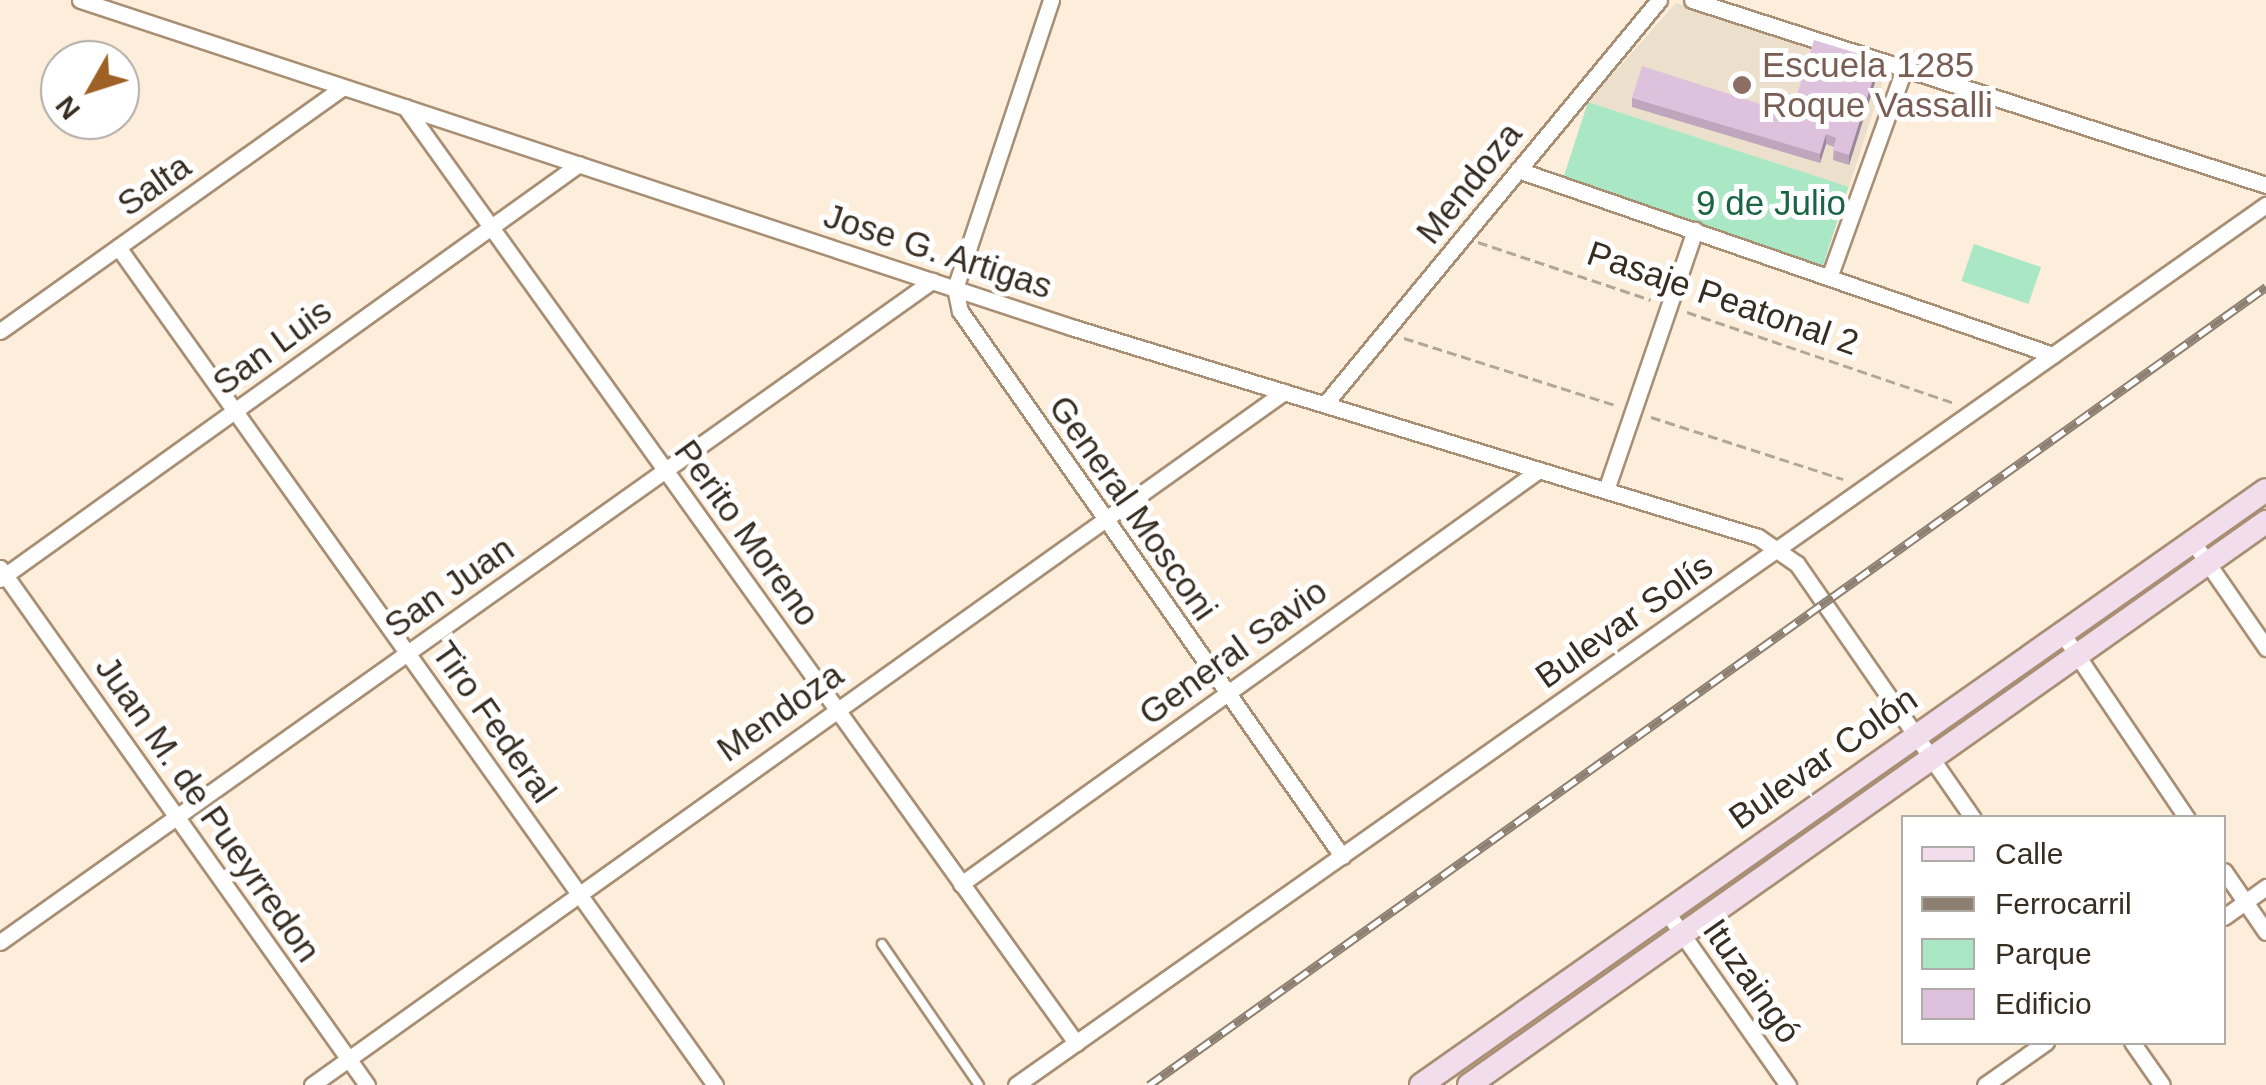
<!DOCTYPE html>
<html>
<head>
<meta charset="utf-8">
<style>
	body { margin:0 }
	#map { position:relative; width:2266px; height:1085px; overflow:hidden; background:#fdeddb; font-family:Helvetica,sans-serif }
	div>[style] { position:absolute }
	.education>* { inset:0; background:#ece0cd }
	.green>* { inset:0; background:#aae7c5; transform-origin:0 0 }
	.path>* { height:2.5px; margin-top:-1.25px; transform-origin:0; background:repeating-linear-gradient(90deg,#b4a697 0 10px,transparent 0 15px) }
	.roads { filter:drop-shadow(2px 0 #a88e73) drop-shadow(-2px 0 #a88e73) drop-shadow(0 2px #a88e73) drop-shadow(0 -2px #a88e73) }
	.lane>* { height:8px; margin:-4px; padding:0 4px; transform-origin:4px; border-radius:4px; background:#fff }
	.street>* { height:15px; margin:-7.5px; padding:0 7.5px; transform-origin:7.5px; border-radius:7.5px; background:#fff }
	.secondary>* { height:22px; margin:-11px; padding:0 11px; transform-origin:11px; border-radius:11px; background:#f2dded }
	.rail>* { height:9px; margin-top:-4.5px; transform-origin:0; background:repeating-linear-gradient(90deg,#fff 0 15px,#8d8072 0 30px); box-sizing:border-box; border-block:2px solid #8d8072 }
	.wall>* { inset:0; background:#bfa6bd }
	.shaded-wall>* { inset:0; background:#9b879a }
	.building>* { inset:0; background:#dec1dc }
	.dots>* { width:28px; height:28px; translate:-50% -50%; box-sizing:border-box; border:5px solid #fff; border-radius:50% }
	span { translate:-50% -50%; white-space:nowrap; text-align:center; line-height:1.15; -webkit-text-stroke:10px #fff; paint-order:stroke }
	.education-label { font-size:35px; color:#785e54 }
	.left { translate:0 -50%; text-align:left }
	.street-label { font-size:35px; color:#372d22 }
	.park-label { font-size:35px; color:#196444 }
	.legend { position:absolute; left:1901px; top:815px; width:325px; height:230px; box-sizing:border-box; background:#fff; border:2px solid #afaba7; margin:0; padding:12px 18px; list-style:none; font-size:30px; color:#372d22 }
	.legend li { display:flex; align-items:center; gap:20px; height:50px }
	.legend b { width:50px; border:2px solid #afaba7 }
	.north { position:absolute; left:40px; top:40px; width:100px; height:100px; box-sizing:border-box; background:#fff; border:2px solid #afaba7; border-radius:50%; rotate:231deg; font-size:28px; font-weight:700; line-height:40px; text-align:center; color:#372d22 }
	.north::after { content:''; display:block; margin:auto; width:35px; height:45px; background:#9e6125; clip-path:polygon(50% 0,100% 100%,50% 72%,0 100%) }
</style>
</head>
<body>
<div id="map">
	<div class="education">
		<div style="clip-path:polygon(1676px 3px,1887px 69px,1849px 187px,1588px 102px)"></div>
	</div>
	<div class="green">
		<div style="left:1588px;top:102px;width:274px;height:85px;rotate:18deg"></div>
		<div style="left:1974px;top:244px;width:71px;height:39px;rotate:19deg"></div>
	</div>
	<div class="path">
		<div style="left:1478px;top:242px;width:182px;rotate:18.5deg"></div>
		<div style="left:1687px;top:312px;width:282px;rotate:18.8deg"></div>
		<div style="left:1404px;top:338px;width:221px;rotate:17.6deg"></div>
		<div style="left:1651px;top:417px;width:202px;rotate:17.9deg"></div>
	</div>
	<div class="roads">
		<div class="lane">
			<div style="left:882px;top:944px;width:171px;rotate:55.5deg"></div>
		</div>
		<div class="street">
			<div style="left:80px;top:0;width:1044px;rotate:18.26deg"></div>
			<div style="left:1071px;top:327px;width:718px;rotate:17deg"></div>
			<div style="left:1758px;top:537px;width:47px;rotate:34.7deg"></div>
			<div style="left:1797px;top:564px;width:309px;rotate:55.3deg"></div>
			<div style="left:1051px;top:0;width:304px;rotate:108.4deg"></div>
			<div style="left:955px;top:288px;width:24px;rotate:78deg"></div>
			<div style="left:960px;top:311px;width:666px;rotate:54.97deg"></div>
			<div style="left:1692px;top:0;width:603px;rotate:17.86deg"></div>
			<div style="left:405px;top:107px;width:1152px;rotate:54.36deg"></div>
			<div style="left:1518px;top:170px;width:566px;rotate:19.08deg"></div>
			<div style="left:118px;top:247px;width:1029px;rotate:54.53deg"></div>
			<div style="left:1830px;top:275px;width:219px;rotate:-70.2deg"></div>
			<div style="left:0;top:331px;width:420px;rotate:-35.4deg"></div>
			<div style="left:1325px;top:404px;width:524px;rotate:-50.42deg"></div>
			<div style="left:1606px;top:490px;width:275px;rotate:-71.1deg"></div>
			<div style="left:2193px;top:542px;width:129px;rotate:55.4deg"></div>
			<div style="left:0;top:568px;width:634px;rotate:54.63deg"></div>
			<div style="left:0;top:579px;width:712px;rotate:-35.63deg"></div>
			<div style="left:2062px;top:633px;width:223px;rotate:56deg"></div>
			<div style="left:2224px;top:871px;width:74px;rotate:55.5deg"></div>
			<div style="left:961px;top:884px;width:711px;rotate:-35.61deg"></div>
			<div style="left:1666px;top:911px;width:213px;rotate:55deg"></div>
			<div style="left:2224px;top:917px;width:52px;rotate:-35.5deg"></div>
			<div style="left:0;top:942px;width:1143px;rotate:-35.35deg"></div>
			<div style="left:2132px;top:1042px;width:52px;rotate:55.1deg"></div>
			<div style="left:312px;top:1085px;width:1194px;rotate:-35.49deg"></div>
			<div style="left:1016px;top:1085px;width:1529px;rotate:-35.15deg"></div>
			<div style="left:1985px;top:1085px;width:75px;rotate:-35.2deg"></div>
		</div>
		<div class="secondary">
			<div style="left:1421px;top:1085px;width:1033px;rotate:-35.15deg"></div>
			<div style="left:1469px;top:1085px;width:976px;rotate:-35.24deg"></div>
		</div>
	</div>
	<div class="rail">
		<div style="left:1149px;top:1085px;width:1373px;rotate:-35.54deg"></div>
	</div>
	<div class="wall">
		<div style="clip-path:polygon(1879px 70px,1849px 165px,1833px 160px,1834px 147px,1826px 144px,1820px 163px,1632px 107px,1632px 98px,1791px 114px)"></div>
	</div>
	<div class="shaded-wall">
		<div style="clip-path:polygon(1879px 60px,1879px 70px,1849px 165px,1849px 155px)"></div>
		<div style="clip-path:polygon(1826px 134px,1826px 144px,1820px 163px,1820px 154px)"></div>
	</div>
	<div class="building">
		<div style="clip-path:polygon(1814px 40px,1879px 60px,1849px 155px,1833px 150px,1836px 138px,1826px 134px,1820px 154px,1632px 98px,1642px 66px,1791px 114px)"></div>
	</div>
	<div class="dots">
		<div style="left:1742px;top:85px;background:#8d6e63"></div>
	</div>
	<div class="education-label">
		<span class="left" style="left:1762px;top:85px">Escuela 1285<br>Roque Vassalli</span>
	</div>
	<div class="street-label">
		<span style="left:1469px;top:183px;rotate:-51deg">Mendoza</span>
		<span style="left:154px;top:185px;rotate:-35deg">Salta</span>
		<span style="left:938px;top:251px;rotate:18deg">Jose G. Artigas</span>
		<span style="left:1723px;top:298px;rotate:19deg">Pasaje Peatonal 2</span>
		<span style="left:272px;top:347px;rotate:-36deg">San Luis</span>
		<span style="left:1133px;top:508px;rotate:55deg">General Mosconi</span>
		<span style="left:747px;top:533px;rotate:54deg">Perito Moreno</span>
		<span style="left:449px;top:587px;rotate:-35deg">San Juan</span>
		<span style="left:1624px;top:621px;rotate:-35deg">Bulevar Solís</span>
		<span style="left:1233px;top:652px;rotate:-36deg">General Savio</span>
		<span style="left:780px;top:712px;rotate:-35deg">Mendoza</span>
		<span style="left:494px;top:722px;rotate:55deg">Tiro Federal</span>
		<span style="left:1823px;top:758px;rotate:-35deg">Bulevar Colón</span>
		<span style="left:208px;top:809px;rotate:55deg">Juan M. de Pueyrredon</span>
		<span style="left:1752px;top:981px;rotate:55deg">Ituzaingó</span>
	</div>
	<div class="park-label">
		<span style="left:1771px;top:203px">9 de Julio</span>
	</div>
	<ul class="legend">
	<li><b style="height:12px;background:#f2dded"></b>Calle</li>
	<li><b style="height:12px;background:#8d8072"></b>Ferrocarril</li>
	<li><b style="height:28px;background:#aae7c5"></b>Parque</li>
	<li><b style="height:28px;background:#dec1dc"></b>Edificio</li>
	</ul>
	<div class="north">N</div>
</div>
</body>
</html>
